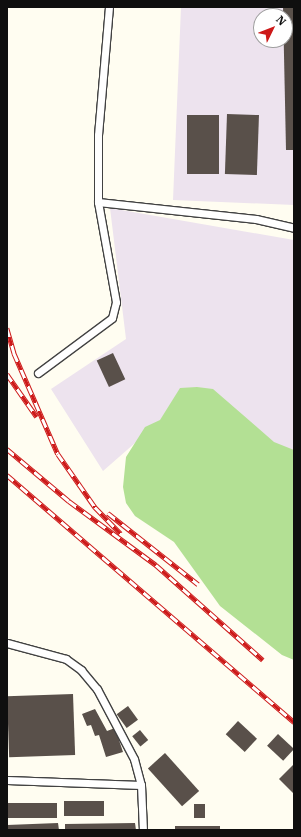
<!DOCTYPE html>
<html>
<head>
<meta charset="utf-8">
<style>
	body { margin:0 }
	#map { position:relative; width:301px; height:837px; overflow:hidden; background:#fffdf1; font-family:"IBM Plex Serif",serif }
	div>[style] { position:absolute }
	.industrial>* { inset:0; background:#ede3ee }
	.forest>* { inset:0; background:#b3e094 }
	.building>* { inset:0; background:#59504a; transform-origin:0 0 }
	.roads { filter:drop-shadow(1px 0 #424242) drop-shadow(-1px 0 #424242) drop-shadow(0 1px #424242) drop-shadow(0 -1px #424242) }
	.lane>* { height:7px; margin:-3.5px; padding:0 3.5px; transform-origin:3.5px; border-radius:3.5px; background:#fff }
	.rail>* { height:4.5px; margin-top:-2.25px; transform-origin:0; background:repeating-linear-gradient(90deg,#fff 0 9px,#cd1919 0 18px); box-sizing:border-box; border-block:1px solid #cd1919 }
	span { translate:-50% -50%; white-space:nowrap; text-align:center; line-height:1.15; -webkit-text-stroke:4px #fff; paint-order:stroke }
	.frame { position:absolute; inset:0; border:8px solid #0f0f0f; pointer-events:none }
	.north { position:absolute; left:253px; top:8px; width:40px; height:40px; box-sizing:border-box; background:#fff; border:1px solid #9f9f9f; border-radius:50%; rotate:47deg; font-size:11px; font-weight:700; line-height:16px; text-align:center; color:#0f0f0f }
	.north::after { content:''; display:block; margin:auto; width:14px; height:18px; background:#cd1919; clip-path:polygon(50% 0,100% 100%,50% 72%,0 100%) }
</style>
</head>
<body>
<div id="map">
	<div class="industrial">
		<div style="clip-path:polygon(evenodd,181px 7px,294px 7px,294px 205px,173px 200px,181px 7px,261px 16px,285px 16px,285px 40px,261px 40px,261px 16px)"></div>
		<div style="clip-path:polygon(110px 208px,294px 240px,294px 574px,135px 443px,103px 471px,51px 389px,126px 339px)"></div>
	</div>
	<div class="forest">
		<div style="clip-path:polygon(197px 387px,213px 389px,274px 442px,294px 450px,294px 660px,282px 655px,220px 606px,174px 542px,135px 516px,126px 503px,123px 487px,126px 457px,145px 427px,160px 420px,180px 388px)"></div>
	</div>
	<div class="building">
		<div style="clip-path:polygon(283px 7px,294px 7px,294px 150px,286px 150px)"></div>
		<div style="left:227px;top:114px;width:32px;height:60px;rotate:2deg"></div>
		<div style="left:187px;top:115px;width:32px;height:59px"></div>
		<div style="left:113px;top:353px;width:29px;height:18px;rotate:65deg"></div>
		<div style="left:73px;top:694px;width:61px;height:66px;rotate:88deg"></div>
		<div style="left:128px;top:706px;width:17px;height:14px;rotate:54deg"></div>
		<div style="clip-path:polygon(95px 709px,107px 731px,115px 728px,123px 752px,106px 757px,99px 735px,95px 736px,91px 725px,87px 726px,82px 714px)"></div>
		<div style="left:238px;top:721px;width:26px;height:18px;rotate:43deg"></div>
		<div style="left:140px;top:730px;width:13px;height:10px;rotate:51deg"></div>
		<div style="left:278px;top:734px;width:22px;height:16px;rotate:43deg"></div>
		<div style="left:165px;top:753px;width:51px;height:23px;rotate:48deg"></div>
		<div style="clip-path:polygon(294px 764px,294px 792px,293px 793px,279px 779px)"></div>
		<div style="left:104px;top:801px;width:15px;height:40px;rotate:90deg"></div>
		<div style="left:7px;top:803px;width:50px;height:15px"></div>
		<div style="left:194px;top:804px;width:11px;height:14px"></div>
		<div style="clip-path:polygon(58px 823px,59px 830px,7px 830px,7px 825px)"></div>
		<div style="clip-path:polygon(135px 823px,136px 830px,65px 830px,65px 824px)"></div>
		<div style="left:175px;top:826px;width:45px;height:4px"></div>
	</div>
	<div class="roads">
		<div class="lane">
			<div style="left:98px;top:202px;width:159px;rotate:6.1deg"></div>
			<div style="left:256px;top:219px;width:39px;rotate:13deg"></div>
			<div style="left:38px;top:373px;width:92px;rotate:-36.6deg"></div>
			<div style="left:112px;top:318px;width:16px;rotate:-76deg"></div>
			<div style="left:116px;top:302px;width:102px;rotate:-100.2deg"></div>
			<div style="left:98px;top:202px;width:67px;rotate:-90deg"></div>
			<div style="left:98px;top:135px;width:128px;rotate:-85.1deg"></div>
			<div style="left:7px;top:643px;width:61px;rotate:15.2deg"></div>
			<div style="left:66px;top:659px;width:19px;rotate:36deg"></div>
			<div style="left:81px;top:670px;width:25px;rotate:50deg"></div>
			<div style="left:97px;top:689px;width:79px;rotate:62.1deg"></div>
			<div style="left:134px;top:759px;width:27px;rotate:75deg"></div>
			<div style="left:141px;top:785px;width:45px;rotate:87.5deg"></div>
			<div style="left:7px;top:780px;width:134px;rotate:2.1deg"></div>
		</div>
	</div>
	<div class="rail">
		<div style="left:7px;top:328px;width:26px;rotate:74deg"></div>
		<div style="left:14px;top:353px;width:110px;rotate:66.5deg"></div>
		<div style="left:58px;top:454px;width:65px;rotate:55.1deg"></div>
		<div style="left:95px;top:507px;width:37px;rotate:46deg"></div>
		<div style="left:7px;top:374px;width:52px;rotate:55.1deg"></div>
		<div style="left:7px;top:449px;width:81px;rotate:40deg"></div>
		<div style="left:69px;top:501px;width:108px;rotate:36.3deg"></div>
		<div style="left:156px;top:565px;width:143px;rotate:41.6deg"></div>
		<div style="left:7px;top:475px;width:379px;rotate:40.7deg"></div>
		<div style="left:108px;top:513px;width:115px;rotate:38.3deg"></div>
	</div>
	<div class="frame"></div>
	<div class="north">N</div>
</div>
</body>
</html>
